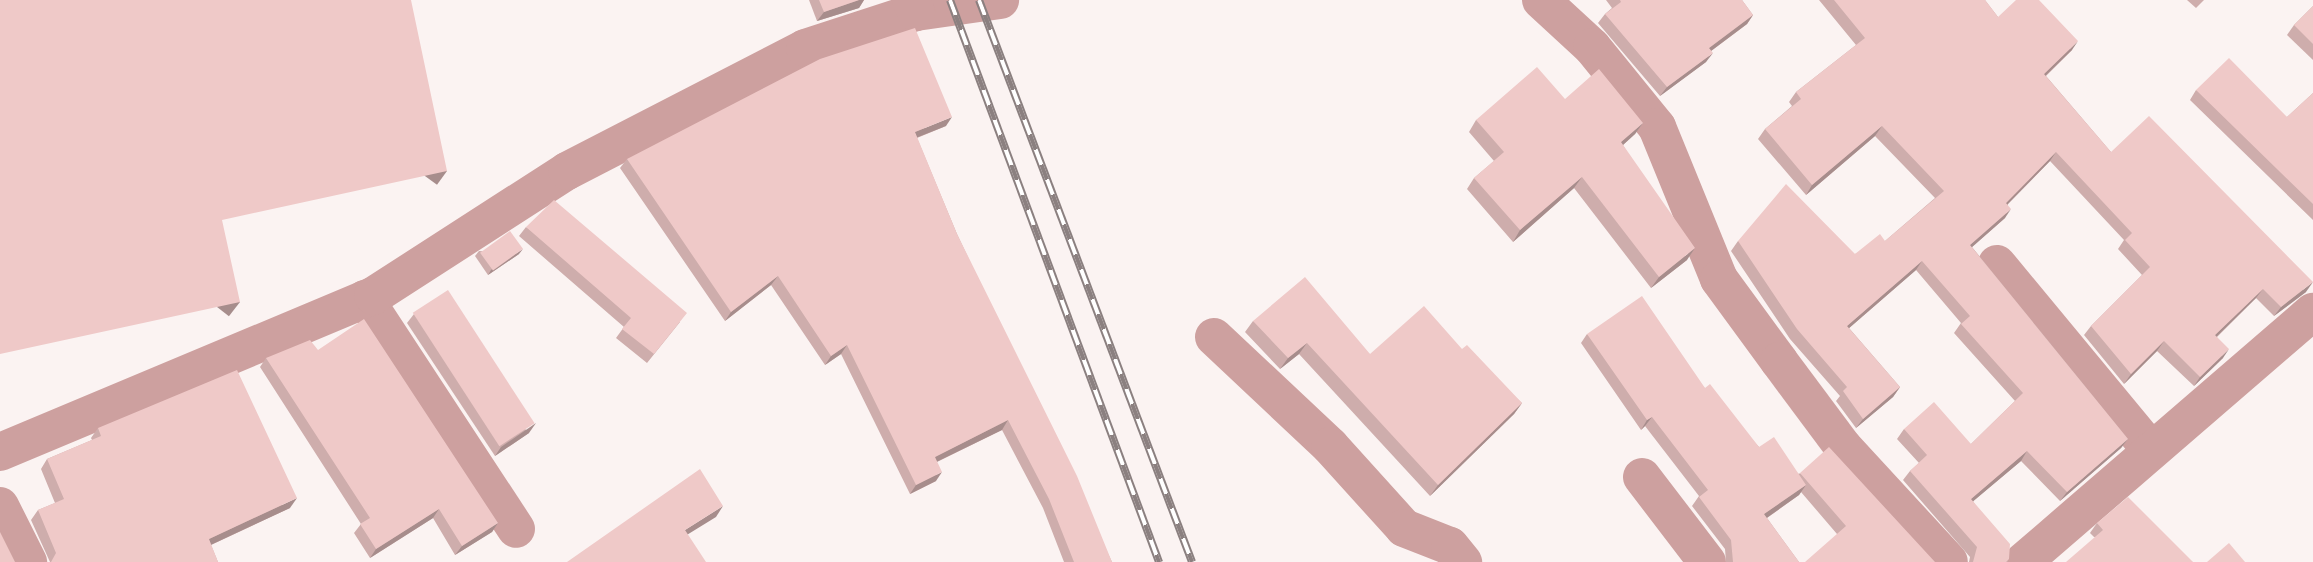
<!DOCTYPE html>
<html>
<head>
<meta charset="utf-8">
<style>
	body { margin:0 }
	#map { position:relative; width:2313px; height:562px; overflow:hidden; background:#fbf3f2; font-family:Barlow,sans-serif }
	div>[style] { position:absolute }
	.street>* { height:38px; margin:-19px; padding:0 19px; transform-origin:19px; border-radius:19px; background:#cda09f }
	.rail>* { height:8px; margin-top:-4px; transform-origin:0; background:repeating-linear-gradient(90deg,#fff 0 16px,#8b8080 0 32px); box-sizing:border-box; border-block:2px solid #8b8080 }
	.wall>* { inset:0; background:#ceadac }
	.shaded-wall>* { inset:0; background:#a78d8c; transform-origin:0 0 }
	.building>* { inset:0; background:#efc9c8; transform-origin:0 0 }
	span { translate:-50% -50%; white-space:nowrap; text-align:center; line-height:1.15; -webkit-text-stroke:6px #fff; paint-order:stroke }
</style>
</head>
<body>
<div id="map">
	<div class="street">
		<div style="left:1541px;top:0;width:69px;rotate:42.7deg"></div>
		<div style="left:1592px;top:47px;width:103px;rotate:50.9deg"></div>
		<div style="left:1657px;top:127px;width:164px;rotate:67.8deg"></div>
		<div style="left:1719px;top:279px;width:102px;rotate:53.8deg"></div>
		<div style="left:1779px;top:361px;width:107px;rotate:53.3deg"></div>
		<div style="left:1843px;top:447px;width:156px;rotate:47.3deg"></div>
		<div style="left:916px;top:12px;width:85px;rotate:-8.1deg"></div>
		<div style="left:1997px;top:264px;width:240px;rotate:50.4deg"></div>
		<div style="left:365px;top:299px;width:275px;rotate:56.7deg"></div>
		<div style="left:1214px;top:337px;width:159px;rotate:43.2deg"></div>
		<div style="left:1330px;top:446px;width:110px;rotate:47.9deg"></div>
		<div style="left:1404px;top:528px;width:49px;rotate:21.4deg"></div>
		<div style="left:1450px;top:546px;width:21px;rotate:51deg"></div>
		<div style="left:0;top:452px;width:404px;rotate:-22.7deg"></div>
		<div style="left:373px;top:296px;width:231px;rotate:-32.8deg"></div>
		<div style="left:567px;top:171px;width:268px;rotate:-27.3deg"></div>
		<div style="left:805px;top:48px;width:117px;rotate:-18deg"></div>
		<div style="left:916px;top:12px;width:13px;rotate:-113deg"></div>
		<div style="left:1642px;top:477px;width:107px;rotate:52.6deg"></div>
		<div style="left:0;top:506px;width:63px;rotate:63.4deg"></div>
		<div style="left:2023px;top:562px;width:383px;rotate:-40.8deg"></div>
	</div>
	<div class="rail">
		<div style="left:950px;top:0;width:600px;rotate:69.6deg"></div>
		<div style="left:979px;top:0;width:601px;rotate:69.24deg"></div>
	</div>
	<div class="wall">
		<div style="clip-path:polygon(809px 0,864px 0,859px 8px,817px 21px)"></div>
		<div style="clip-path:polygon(1606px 0,1742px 0,1753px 15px,1747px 24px,1711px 51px,1706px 62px,1660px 96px,1598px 23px,1605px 14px,1612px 8px)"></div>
		<div style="clip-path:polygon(1819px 0,1985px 0,1998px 17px,2072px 50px,2046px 76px,2111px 152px,2306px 292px,2274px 316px,2256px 298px,2217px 337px,2223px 358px,2194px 386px,2157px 351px,2124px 384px,2084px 335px,2091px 326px,2142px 275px,2118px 249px,2124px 240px,2050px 161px,2008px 204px,2005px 218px,1972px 247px,2128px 439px,2121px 448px,2060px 501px,2021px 461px,1973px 501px,2008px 562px,1969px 562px,1970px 557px,1903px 480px,1910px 471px,1919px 463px,1897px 439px,1904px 429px,1971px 444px,2015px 401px,1954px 333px,1961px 323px,1916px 270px,1849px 328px,1900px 387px,1893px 397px,1856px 428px,1836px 401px,1840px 396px,1790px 339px,1731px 251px,1738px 241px,1855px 254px,1885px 241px,1935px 198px,1875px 136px,1806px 195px,1758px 139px,1765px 129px,1792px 106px,1789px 102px,1796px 92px,1856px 45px)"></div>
		<div style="clip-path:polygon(2187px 0,2204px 0,2196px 8px)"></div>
		<div style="clip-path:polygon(2313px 6px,2313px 60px,2287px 35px,2294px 25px)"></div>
		<div style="clip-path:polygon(2196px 90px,2287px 117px,2313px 93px,2313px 220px,2190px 100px)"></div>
		<div style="clip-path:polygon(1565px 99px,1643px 123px,1635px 134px,1623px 145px,1687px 260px,1651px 288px,1574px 188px,1513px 242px,1467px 189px,1474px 178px,1494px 161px,1469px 132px,1476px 120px)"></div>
		<div style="clip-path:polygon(946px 126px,917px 138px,957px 234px,1112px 562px,1064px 562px,1043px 508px,1002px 430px,937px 462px,936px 481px,910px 494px,841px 354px,825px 365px,771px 285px,725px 321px,620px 168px,627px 159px)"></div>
		<div style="clip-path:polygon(526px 227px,680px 322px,647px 363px,616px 338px,624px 327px,519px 236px)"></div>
		<div style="clip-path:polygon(479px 251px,519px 254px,488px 275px,475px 256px)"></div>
		<div style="clip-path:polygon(414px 314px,529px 433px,495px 456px,407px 323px)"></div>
		<div style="clip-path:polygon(1253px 321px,1370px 354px,1462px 349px,1522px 403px,1514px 414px,1430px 496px,1299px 354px,1280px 369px,1245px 332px)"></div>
		<div style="clip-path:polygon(1587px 334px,1705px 388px,1759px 447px,1799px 474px,1800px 473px,1935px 562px,1837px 534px,1801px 492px,1799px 495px,1767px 518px,1799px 562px,1726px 562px,1725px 549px,1692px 506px,1699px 496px,1645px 426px,1641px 430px,1581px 343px)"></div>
		<div style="clip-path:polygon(318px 350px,498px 523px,492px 532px,455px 555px,433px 518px,370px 558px,354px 533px,361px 524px,260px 367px,266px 358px)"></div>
		<div style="clip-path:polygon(98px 428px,290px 508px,211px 545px,218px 562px,50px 562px,31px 520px,38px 510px,55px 503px,41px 469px,47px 459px,92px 440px,91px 438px)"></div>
		<div style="clip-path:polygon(2097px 523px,2193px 562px,2094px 537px,2090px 533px)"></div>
	</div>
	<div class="shaded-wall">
		<div style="clip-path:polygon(859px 0,864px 0,859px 8px,817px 21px,824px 12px)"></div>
		<div style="clip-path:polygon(1753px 15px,1747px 24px,1703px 57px,1709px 48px)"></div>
		<div style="clip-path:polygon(2078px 41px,2072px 50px,2038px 83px,2044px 74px)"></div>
		<div style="clip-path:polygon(1713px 53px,1706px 62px,1660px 96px,1667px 87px)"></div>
		<div style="clip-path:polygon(952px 117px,946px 126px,908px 141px,915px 132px)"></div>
		<div style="clip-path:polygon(1643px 123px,1635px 134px,1613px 154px,1621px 142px)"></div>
		<div style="clip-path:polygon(1882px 126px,1875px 136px,1806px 195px,1812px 185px)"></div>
		<div style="clip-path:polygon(2056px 152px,2050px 161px,2000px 212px,2006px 203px)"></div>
		<div style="left:447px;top:171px;width:17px;height:230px;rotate:126deg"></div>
		<div style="clip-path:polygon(1582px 177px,1574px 188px,1513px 242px,1520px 230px)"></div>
		<div style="clip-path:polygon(2011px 209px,2005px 218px,1963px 255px,1970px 245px)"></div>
		<div style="clip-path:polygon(1695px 248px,1687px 260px,1651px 288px,1659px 277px)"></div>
		<div style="clip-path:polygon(523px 249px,519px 254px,488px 275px,491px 270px)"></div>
		<div style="clip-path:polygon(1922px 261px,1916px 270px,1840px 336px,1847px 326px)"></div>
		<div style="clip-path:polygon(778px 276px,771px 285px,725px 321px,731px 312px)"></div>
		<div style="clip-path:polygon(2313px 282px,2306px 292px,2274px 316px,2281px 307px)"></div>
		<div style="clip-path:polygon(2263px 289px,2256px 298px,2208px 345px,2215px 335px)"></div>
		<div style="left:240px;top:302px;width:18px;height:246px;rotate:128deg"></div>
		<div style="clip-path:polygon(2164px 341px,2157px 351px,2124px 384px,2131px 374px)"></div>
		<div style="clip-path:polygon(1307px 343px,1299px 354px,1280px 369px,1288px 358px)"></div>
		<div style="clip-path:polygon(847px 345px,841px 354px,825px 365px,831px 356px)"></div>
		<div style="clip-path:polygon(2229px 349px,2223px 358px,2194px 386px,2200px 377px)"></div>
		<div style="clip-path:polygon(1900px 387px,1893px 397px,1856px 428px,1863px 419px)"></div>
		<div style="clip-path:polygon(1522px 403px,1514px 414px,1430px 496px,1438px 485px)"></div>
		<div style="clip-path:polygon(1652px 417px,1645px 426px,1641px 430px,1647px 420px)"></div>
		<div style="clip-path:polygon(1008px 420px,1002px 430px,928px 466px,935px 457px)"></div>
		<div style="clip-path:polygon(536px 423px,529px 433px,495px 456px,501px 447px)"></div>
		<div style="clip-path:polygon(2128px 439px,2121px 448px,2060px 501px,2067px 492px)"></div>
		<div style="clip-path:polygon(2027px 451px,2021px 461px,1964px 509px,1971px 499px)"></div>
		<div style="clip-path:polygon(942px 472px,936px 481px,910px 494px,916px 485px)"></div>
		<div style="clip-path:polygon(1806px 485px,1799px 495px,1758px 524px,1764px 514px)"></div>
		<div style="clip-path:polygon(297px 498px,290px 508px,202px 549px,209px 539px)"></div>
		<div style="clip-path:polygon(723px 506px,716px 517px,677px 541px,685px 530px)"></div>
		<div style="clip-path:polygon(439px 509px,433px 518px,370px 558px,376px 549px)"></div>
		<div style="clip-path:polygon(498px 523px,492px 532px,455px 555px,462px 546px)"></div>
	</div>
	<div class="building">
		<div style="clip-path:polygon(0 0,411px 0,447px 171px,222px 220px,240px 302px,0 354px)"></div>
		<div style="clip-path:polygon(819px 0,859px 0,824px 12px)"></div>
		<div style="clip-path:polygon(1620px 0,1742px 0,1753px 15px,1709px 48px,1713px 53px,1667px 87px,1605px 14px,1621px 2px)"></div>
		<div style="clip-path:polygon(1834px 0,1985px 0,1998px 17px,2016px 0,2039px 0,2078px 41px,2044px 74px,2111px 152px,2149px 116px,2313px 282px,2281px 307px,2263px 289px,2215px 335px,2229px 349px,2200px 377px,2164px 341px,2131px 374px,2091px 326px,2150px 267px,2125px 240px,2132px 233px,2056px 152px,2006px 203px,2011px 209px,1970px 245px,2128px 439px,2067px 492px,2027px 451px,1971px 499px,2010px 544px,2009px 559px,2006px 562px,1973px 562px,1977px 547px,1910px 471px,1927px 455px,1904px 429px,1934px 402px,1971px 444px,2023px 393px,1961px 324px,1970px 316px,1922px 261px,1847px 326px,1900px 387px,1863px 419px,1843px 391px,1847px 387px,1797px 329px,1738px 241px,1786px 184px,1855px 254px,1880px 234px,1885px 241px,1944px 191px,1882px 126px,1812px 185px,1765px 129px,1801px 99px,1796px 92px,1865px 38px)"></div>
		<div style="clip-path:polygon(2313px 6px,2313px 44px,2294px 25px)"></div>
		<div style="clip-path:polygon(915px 28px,952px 117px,915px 132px,957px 234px,1077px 476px,1112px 562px,1074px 562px,1049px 499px,1008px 420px,935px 457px,942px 472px,916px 485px,847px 345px,831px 356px,778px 276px,731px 312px,627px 159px,820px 59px)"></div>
		<div style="clip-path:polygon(2229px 58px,2287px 117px,2313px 93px,2313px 204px,2196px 90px)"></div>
		<div style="clip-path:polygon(1537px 67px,1565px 99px,1599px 69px,1643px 123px,1621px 142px,1695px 248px,1659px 277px,1582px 177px,1520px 230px,1474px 178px,1504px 152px,1476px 120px)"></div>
		<div style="clip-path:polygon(554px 200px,687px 313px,654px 354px,622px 329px,631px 318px,526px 227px)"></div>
		<div style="left:510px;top:231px;width:22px;height:37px;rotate:54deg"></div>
		<div style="clip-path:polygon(1305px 277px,1370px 354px,1424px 306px,1462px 349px,1467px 345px,1522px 403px,1438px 485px,1307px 343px,1288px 358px,1253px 321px)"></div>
		<div style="left:448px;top:290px;width:159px;height:42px;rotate:57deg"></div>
		<div style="clip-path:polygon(1642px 296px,1705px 388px,1710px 384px,1759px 447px,1774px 437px,1806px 485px,1764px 514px,1799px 562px,1733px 562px,1731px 540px,1699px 497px,1708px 490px,1652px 417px,1647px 420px,1587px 334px)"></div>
		<div style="clip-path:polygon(364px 319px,498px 523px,462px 546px,439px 509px,376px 549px,360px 524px,370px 518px,266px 358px,310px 340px,318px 350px)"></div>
		<div style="clip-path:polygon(237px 370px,297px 498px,209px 539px,218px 562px,51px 562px,56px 553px,38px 510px,64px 499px,47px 459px,101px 436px,98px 428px)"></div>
		<div style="clip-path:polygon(1829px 447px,1935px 562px,1805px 562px,1846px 526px,1800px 473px)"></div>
		<div style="clip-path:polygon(700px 469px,723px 506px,685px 530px,706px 562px,567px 562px)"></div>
		<div style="clip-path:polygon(2128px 497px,2193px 562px,2066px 562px,2103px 530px,2097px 523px)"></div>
		<div style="clip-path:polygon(0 532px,15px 562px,0 562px)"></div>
		<div style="clip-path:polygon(2229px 543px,2245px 562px,2207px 562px)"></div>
	</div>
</div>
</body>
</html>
